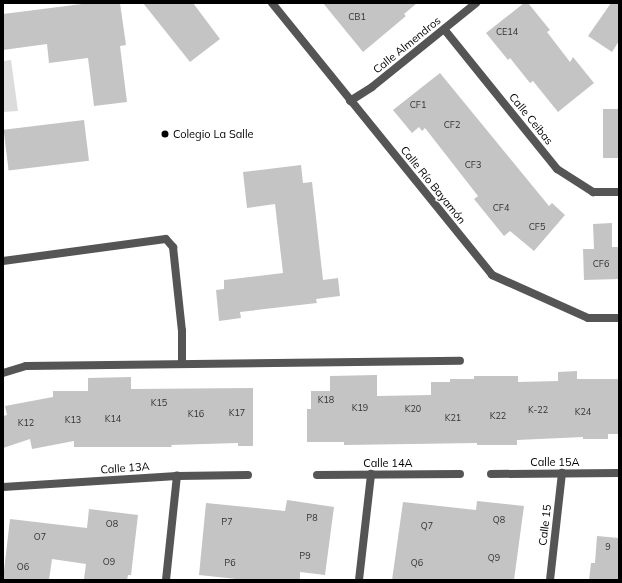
<!DOCTYPE html>
<html>
<head>
<meta charset="utf-8">
<style>
	body { margin:0 }
	#map { position:relative; width:622px; height:583px; overflow:hidden; background:#fff; font-family:Mulish,sans-serif }
	div>[style] { position:absolute }
	.green>* { inset:0; background:#dcdcdc }
	.building>* { inset:0; background:#c4c4c4; transform-origin:0 0 }
	.lane>* { height:8px; margin:-4px; padding:0 4px; transform-origin:4px; border-radius:4px; background:#555 }
	.street>* { height:8px; margin:-4px; padding:0 4px; transform-origin:4px; border-radius:4px; background:#555 }
	.dots>* { width:11px; height:11px; translate:-50% -50%; box-sizing:border-box; border:2px solid #fff; border-radius:50% }
	span { translate:-50% -50%; white-space:nowrap; text-align:center; line-height:1.15; -webkit-text-stroke:3px #fff; paint-order:stroke }
	.number-label { font-size:9px; color:#313131 }
	.number-label span { -webkit-text-stroke-width:0 }
	.street-label { font-size:11px; color:#000 }
	.poi-label { font-size:11px; color:#000 }
	.left { translate:0 -50%; text-align:left }
	.frame { position:absolute; inset:0; border:4px solid #000; pointer-events:none }
</style>
</head>
<body>
<div id="map">
	<div class="green">
		<div style="clip-path:polygon(11px 60px,18px 111px,3px 112px,3px 61px)"></div>
	</div>
	<div class="building">
		<div style="clip-path:polygon(82px 3px,120px 3px,126px 45px,120px 46px,127px 102px,94px 106px,88px 58px,49px 63px,47px 44px,3px 50px,3px 14px,82px 4px)"></div>
		<div style="clip-path:polygon(143px 3px,193px 3px,220px 39px,190px 62px)"></div>
		<div style="clip-path:polygon(323px 3px,417px 3px,404px 14px,406px 16px,363px 52px)"></div>
		<div style="clip-path:polygon(524px 3px,528px 3px,550px 30px,547px 32px,570px 62px,573px 57px,594px 83px,558px 112px,533px 81px,530px 83px,510px 58px,508px 60px,486px 33px)"></div>
		<div style="clip-path:polygon(611px 3px,619px 3px,619px 41px,612px 52px,588px 36px)"></div>
		<div style="clip-path:polygon(440px 73px,549px 206px,552px 203px,565px 215px,534px 251px,510px 231px,504px 236px,474px 199px,478px 196px,425px 128px,422px 131px,419px 127px,412px 133px,393px 110px)"></div>
		<div style="left:603px;top:109px;width:16px;height:49px"></div>
		<div style="left:84px;top:120px;width:41px;height:81px;rotate:83deg"></div>
		<div style="clip-path:polygon(301px 165px,303px 183px,312px 182px,323px 280px,338px 278px,340px 296px,316px 299px,317px 303px,240px 312px,241px 318px,219px 321px,216px 290px,224px 289px,224px 280px,283px 273px,275px 204px,247px 208px,243px 172px)"></div>
		<div style="clip-path:polygon(612px 223px,612px 247px,619px 247px,619px 279px,584px 280px,583px 249px,594px 249px,593px 224px)"></div>
		<div style="clip-path:polygon(577px 371px,577px 379px,619px 379px,619px 434px,608px 434px,608px 439px,583px 439px,583px 437px,517px 440px,517px 445px,477px 445px,477px 443px,344px 445px,344px 442px,307px 442px,307px 409px,311px 409px,311px 391px,330px 391px,330px 376px,377px 375px,377px 396px,431px 395px,431px 382px,450px 382px,450px 379px,474px 379px,474px 376px,518px 376px,518px 382px,558px 381px,558px 372px)"></div>
		<div style="clip-path:polygon(131px 377px,131px 389px,253px 388px,253px 446px,238px 446px,238px 443px,171px 445px,172px 447px,74px 447px,74px 441px,32px 449px,30px 439px,3px 448px,3px 416px,7px 415px,5px 406px,53px 397px,53px 391px,88px 391px,88px 378px)"></div>
		<div style="clip-path:polygon(287px 500px,334px 507px,325px 575px,300px 572px,300px 580px,246px 580px,199px 575px,206px 503px,285px 511px)"></div>
		<div style="clip-path:polygon(477px 501px,524px 506px,514px 580px,392px 580px,403px 502px,476px 510px)"></div>
		<div style="clip-path:polygon(89px 509px,138px 515px,131px 575px,128px 575px,127px 580px,84px 579px,86px 564px,52px 559px,49px 580px,3px 579px,10px 519px,87px 528px)"></div>
		<div style="clip-path:polygon(597px 536px,619px 538px,619px 580px,589px 580px,591px 563px,595px 563px)"></div>
	</div>
	<div class="lane">
		<div style="left:3px;top:261px;width:164px;rotate:-7.7deg"></div>
		<div style="left:166px;top:239px;width:11px;rotate:49deg"></div>
		<div style="left:173px;top:247px;width:84px;rotate:83.9deg"></div>
		<div style="left:182px;top:331px;width:33px;rotate:90deg"></div>
	</div>
	<div class="street">
		<div style="left:272px;top:3px;width:350px;rotate:51deg"></div>
		<div style="left:492px;top:275px;width:105px;rotate:24.1deg"></div>
		<div style="left:588px;top:318px;width:31px"></div>
		<div style="left:444px;top:29px;width:180px;rotate:51.1deg"></div>
		<div style="left:557px;top:169px;width:43px;rotate:32.6deg"></div>
		<div style="left:593px;top:192px;width:26px"></div>
		<div style="left:350px;top:101px;width:26px;rotate:-32deg"></div>
		<div style="left:372px;top:87px;width:134px;rotate:-38.9deg"></div>
		<div style="left:3px;top:373px;width:24px;rotate:-17deg"></div>
		<div style="left:26px;top:366px;width:434px;rotate:-0.7deg"></div>
		<div style="left:491px;top:474px;width:128px;rotate:-0.4deg"></div>
		<div style="left:317px;top:475px;width:143px;rotate:-0.4deg"></div>
		<div style="left:3px;top:487px;width:174px;rotate:-3.6deg"></div>
		<div style="left:177px;top:476px;width:71px;rotate:-0.8deg"></div>
		<div style="left:166px;top:580px;width:105px;rotate:-84deg"></div>
		<div style="left:359px;top:580px;width:107px;rotate:-83.5deg"></div>
		<div style="left:550px;top:580px;width:108px;rotate:-83.6deg"></div>
	</div>
	<div class="dots">
		<div style="left:165px;top:134px;background:#000"></div>
	</div>
	<div class="number-label">
		<span style="left:357px;top:17px">CB1</span>
		<span style="left:507px;top:32px">CE14</span>
		<span style="left:418px;top:105px">CF1</span>
		<span style="left:452px;top:125px">CF2</span>
		<span style="left:473px;top:165px">CF3</span>
		<span style="left:501px;top:208px">CF4</span>
		<span style="left:537px;top:227px">CF5</span>
		<span style="left:601px;top:264px">CF6</span>
		<span style="left:326px;top:400px">K18</span>
		<span style="left:159px;top:403px">K15</span>
		<span style="left:360px;top:408px">K19</span>
		<span style="left:413px;top:409px">K20</span>
		<span style="left:538px;top:410px">K-22</span>
		<span style="left:583px;top:412px">K24</span>
		<span style="left:237px;top:413px">K17</span>
		<span style="left:196px;top:414px">K16</span>
		<span style="left:498px;top:416px">K22</span>
		<span style="left:453px;top:418px">K21</span>
		<span style="left:113px;top:419px">K14</span>
		<span style="left:73px;top:420px">K13</span>
		<span style="left:26px;top:423px">K12</span>
		<span style="left:312px;top:518px">P8</span>
		<span style="left:499px;top:520px">Q8</span>
		<span style="left:227px;top:522px">P7</span>
		<span style="left:112px;top:524px">O8</span>
		<span style="left:427px;top:526px">Q7</span>
		<span style="left:40px;top:537px">O7</span>
		<span style="left:608px;top:547px">9</span>
		<span style="left:305px;top:556px">P9</span>
		<span style="left:494px;top:558px">Q9</span>
		<span style="left:109px;top:562px">O9</span>
		<span style="left:230px;top:563px">P6</span>
		<span style="left:417px;top:563px">Q6</span>
		<span style="left:23px;top:567px">O6</span>
	</div>
	<div class="street-label">
		<span style="left:407px;top:45px;rotate:-39deg">Calle Almendros</span>
		<span style="left:531px;top:119px;rotate:51deg">Calle Ceibas</span>
		<span style="left:433px;top:185px;rotate:51deg">Calle Río Bayamón</span>
		<span style="left:555px;top:462px">Calle 15A</span>
		<span style="left:388px;top:463px">Calle 14A</span>
		<span style="left:125px;top:468px;rotate:-4deg">Calle 13A</span>
		<span style="left:545px;top:525px;rotate:-83deg">Calle 15</span>
	</div>
	<div class="poi-label">
		<span class="left" style="left:173px;top:134px">Colegio La Salle</span>
	</div>
	<div class="frame"></div>
</div>
</body>
</html>
